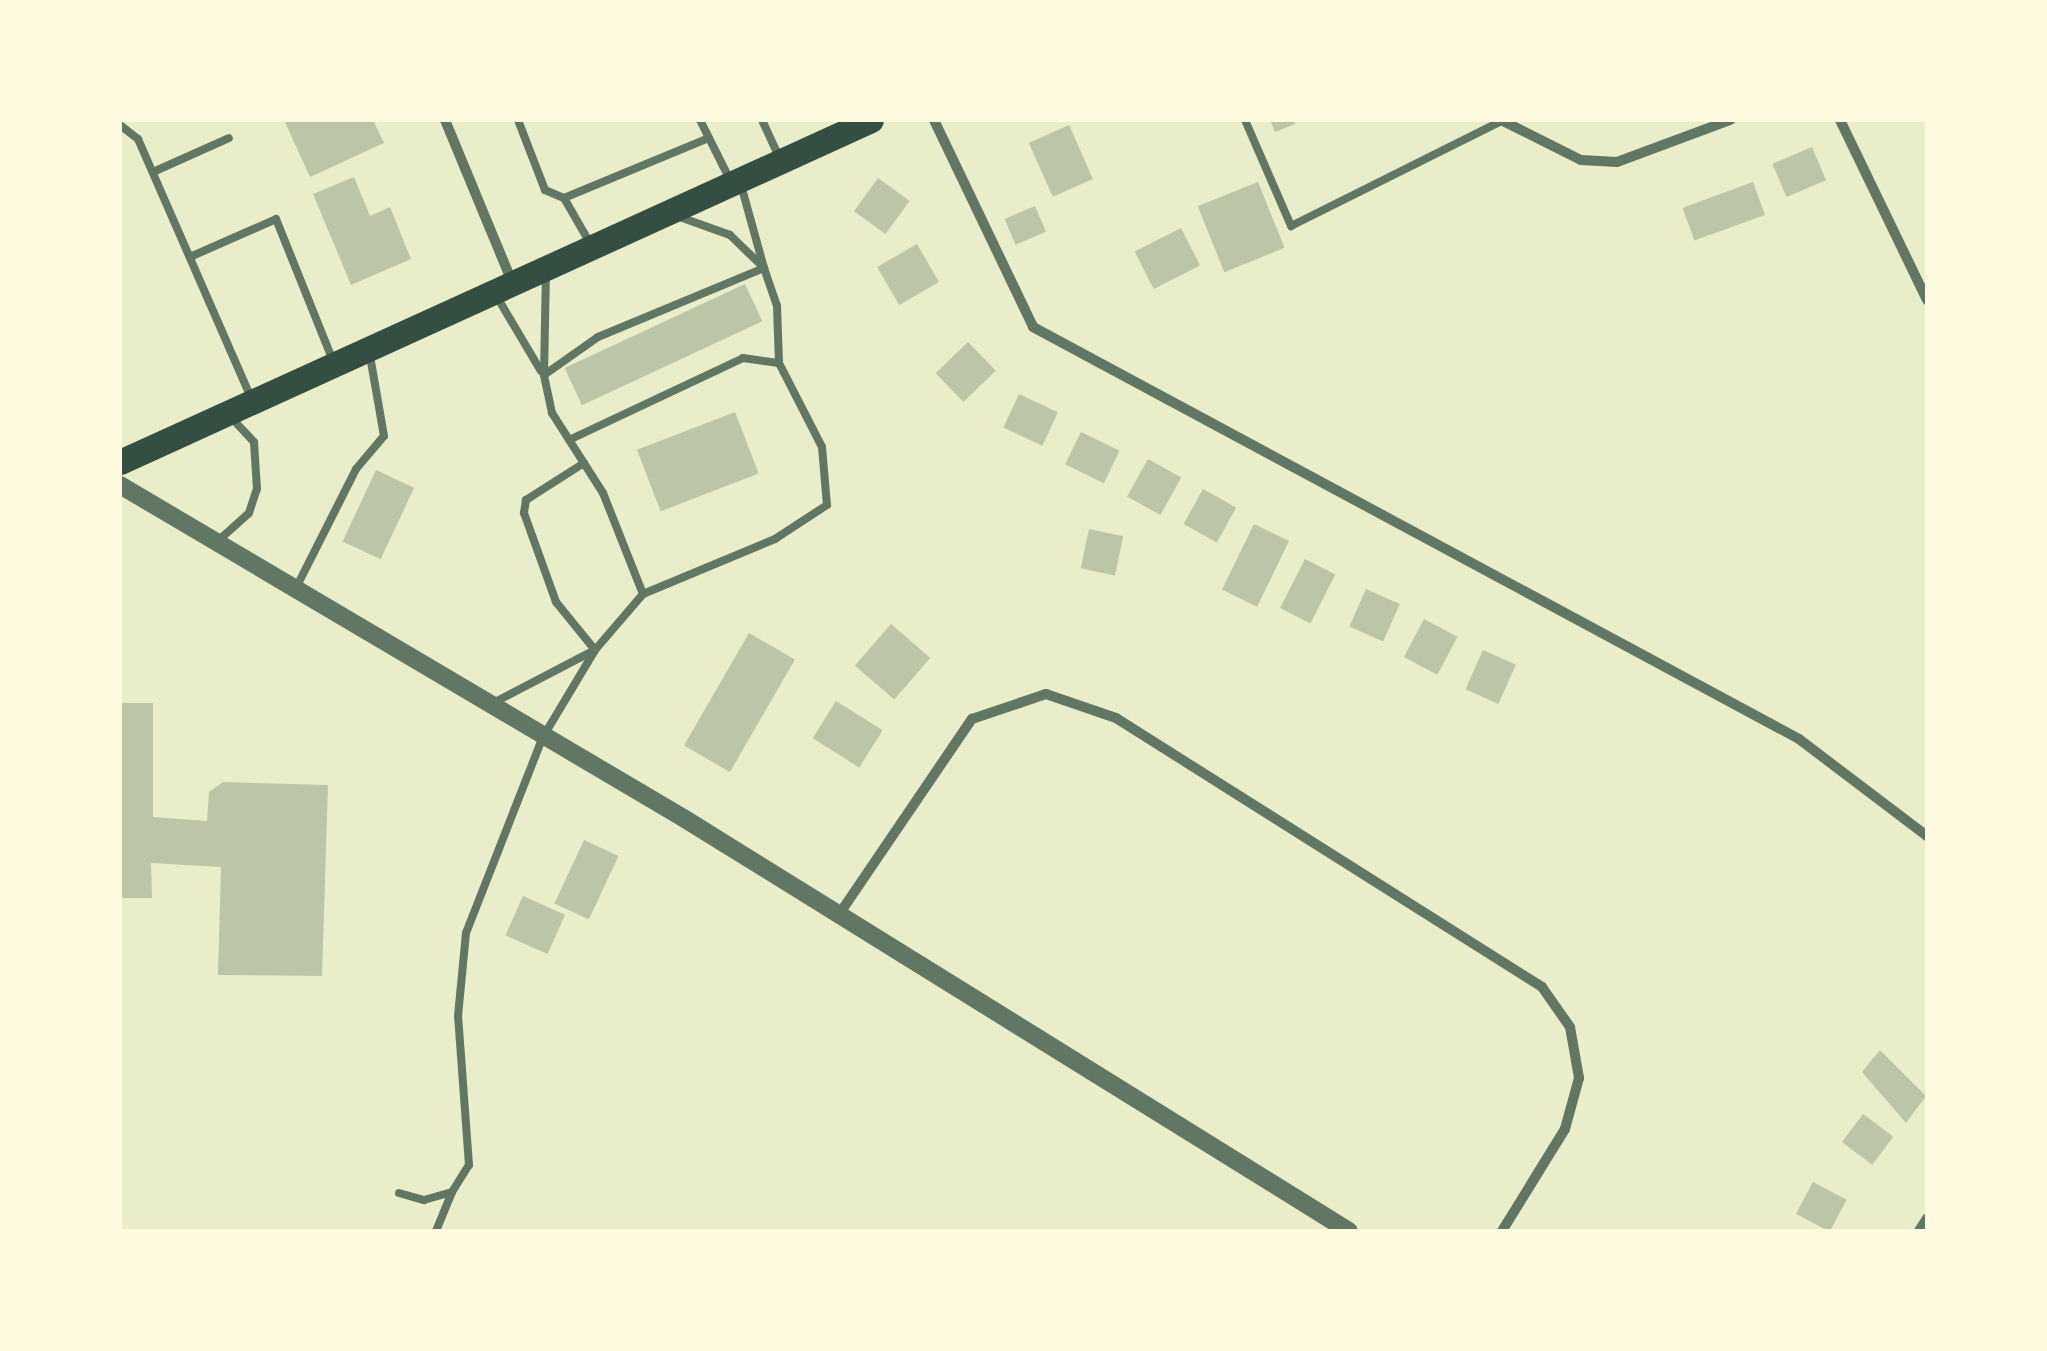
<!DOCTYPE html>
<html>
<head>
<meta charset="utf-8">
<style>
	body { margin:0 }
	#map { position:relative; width:2047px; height:1351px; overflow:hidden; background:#e9edc9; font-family:Figtree,sans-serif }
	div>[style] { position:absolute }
	.building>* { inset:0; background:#bcc5a7; transform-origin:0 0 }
	.service>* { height:8px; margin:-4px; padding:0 4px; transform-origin:4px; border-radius:4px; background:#617663 }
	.minor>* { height:10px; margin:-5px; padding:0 5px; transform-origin:5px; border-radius:5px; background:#617663 }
	.tertiary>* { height:18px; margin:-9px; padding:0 9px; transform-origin:9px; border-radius:9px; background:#617663 }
	.primary>* { height:25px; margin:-12.5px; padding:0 12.5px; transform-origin:12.5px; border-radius:12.5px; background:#344e41 }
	span { translate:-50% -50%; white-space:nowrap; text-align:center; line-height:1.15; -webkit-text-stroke:10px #fefae0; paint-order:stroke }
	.frame { position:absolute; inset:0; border:122px solid #fefae0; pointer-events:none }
</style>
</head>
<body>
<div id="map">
	<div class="building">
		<div style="clip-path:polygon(284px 120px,373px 120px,384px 143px,310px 177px)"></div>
		<div style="clip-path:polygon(1270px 120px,1294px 120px,1295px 124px,1275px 132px)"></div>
		<div style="left:1069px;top:125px;width:59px;height:44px;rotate:66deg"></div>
		<div style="left:1812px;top:147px;width:36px;height:43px;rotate:67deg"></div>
		<div style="clip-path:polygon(354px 177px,370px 216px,390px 207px,411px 259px,351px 285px,313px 194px)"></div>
		<div style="left:878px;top:178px;width:39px;height:41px;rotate:36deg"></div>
		<div style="left:1258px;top:182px;width:71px;height:65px;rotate:68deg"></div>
		<div style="left:1753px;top:182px;width:35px;height:75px;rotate:70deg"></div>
		<div style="left:1035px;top:206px;width:28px;height:33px;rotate:67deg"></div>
		<div style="left:1181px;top:228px;width:42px;height:52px;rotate:63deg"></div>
		<div style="left:917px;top:244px;width:44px;height:46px;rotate:60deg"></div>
		<div style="left:745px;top:284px;width:41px;height:199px;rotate:65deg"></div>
		<div style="left:968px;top:342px;width:40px;height:45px;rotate:46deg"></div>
		<div style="left:1019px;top:394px;width:43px;height:37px;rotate:25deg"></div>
		<div style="left:735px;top:412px;width:66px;height:105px;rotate:69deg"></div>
		<div style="left:1081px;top:432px;width:43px;height:36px;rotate:26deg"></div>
		<div style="left:1148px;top:459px;width:38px;height:43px;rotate:29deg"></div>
		<div style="left:376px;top:470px;width:42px;height:79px;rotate:25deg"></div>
		<div style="left:1203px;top:489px;width:38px;height:40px;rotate:29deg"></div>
		<div style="left:1254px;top:524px;width:39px;height:73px;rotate:26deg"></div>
		<div style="left:1089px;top:529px;width:35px;height:40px;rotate:12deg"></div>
		<div style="left:1305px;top:559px;width:34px;height:55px;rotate:27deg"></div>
		<div style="left:1366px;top:589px;width:37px;height:41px;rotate:24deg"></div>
		<div style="left:1424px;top:619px;width:38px;height:43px;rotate:28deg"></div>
		<div style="left:891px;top:624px;width:52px;height:55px;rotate:41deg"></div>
		<div style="left:749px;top:633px;width:53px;height:130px;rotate:30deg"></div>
		<div style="left:1483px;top:650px;width:36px;height:43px;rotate:24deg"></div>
		<div style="left:836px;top:701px;width:55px;height:44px;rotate:32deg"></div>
		<div style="clip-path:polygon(120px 703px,153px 703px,153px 817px,207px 821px,209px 792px,223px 782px,328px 785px,322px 976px,218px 975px,221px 867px,151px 863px,152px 898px,120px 898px)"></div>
		<div style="left:584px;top:840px;width:38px;height:70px;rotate:25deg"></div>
		<div style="left:523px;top:896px;width:46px;height:43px;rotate:24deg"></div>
		<div style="clip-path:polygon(1880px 1050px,1926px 1096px,1906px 1123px,1862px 1072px)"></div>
		<div style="left:1863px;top:1114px;width:38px;height:35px;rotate:37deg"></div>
		<div style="left:1813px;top:1182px;width:38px;height:36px;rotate:28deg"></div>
	</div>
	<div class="service">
		<div style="left:518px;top:120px;width:75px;rotate:68.9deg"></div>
		<div style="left:545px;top:190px;width:21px;rotate:23deg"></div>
		<div style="left:564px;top:198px;width:54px;rotate:60.1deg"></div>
		<div style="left:700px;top:120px;width:67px;rotate:63.4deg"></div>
		<div style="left:762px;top:120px;width:41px;rotate:65.3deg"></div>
		<div style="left:1245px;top:120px;width:116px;rotate:66.5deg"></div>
		<div style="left:1291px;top:226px;width:236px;rotate:-26.5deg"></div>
		<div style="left:120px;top:125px;width:23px;rotate:38deg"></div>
		<div style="left:138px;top:139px;width:283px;rotate:66.4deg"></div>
		<div style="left:153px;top:172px;width:83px;rotate:-24.1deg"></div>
		<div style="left:564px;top:198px;width:157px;rotate:-22.5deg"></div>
		<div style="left:677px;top:216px;width:56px;rotate:19.7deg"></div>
		<div style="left:730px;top:235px;width:47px;rotate:44.1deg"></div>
		<div style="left:764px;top:268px;width:86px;rotate:-105.5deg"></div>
		<div style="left:190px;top:257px;width:94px;rotate:-23.8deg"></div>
		<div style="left:276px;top:219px;width:153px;rotate:68.1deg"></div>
		<div style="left:497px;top:297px;width:86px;rotate:59.3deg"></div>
		<div style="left:544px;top:375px;width:66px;rotate:-35.1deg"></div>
		<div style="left:598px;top:337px;width:180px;rotate:-22.6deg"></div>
		<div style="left:764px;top:268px;width:40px;rotate:71.1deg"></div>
		<div style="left:777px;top:306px;width:57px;rotate:88deg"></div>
		<div style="left:569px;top:440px;width:192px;rotate:-25.2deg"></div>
		<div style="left:743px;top:358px;width:36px;rotate:8deg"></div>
		<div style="left:779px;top:363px;width:94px;rotate:62.9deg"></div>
		<div style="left:822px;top:447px;width:58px;rotate:85.1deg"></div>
		<div style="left:827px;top:505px;width:62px;rotate:146.8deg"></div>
		<div style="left:775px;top:539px;width:143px;rotate:157.4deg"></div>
		<div style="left:584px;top:463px;width:69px;rotate:147.5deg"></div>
		<div style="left:526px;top:500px;width:13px;rotate:99deg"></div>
		<div style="left:524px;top:513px;width:95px;rotate:70.2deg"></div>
		<div style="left:556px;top:602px;width:62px;rotate:50.9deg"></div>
		<div style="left:219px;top:540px;width:40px;rotate:-42deg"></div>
		<div style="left:249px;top:513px;width:25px;rotate:-72deg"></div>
		<div style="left:257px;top:489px;width:47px;rotate:-93.7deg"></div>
		<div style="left:254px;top:442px;width:33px;rotate:-133deg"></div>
		<div style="left:297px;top:586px;width:131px;rotate:-63.2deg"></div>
		<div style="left:356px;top:469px;width:43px;rotate:-49.7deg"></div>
		<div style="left:384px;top:436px;width:81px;rotate:-99.9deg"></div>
		<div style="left:493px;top:703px;width:115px;rotate:-27.5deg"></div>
		<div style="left:399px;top:1193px;width:26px;rotate:16deg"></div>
		<div style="left:424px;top:1200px;width:29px;rotate:-16deg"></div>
		<div style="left:452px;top:1192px;width:32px;rotate:-58deg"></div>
		<div style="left:469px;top:1165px;width:149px;rotate:-94.2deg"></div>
		<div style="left:458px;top:1016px;width:83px;rotate:-84.5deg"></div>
		<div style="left:466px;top:933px;width:211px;rotate:-68.6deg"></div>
		<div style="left:543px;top:737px;width:101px;rotate:-59.1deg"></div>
		<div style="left:595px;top:650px;width:74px;rotate:-49.4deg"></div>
		<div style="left:643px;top:594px;width:109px;rotate:-111.6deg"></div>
		<div style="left:603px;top:493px;width:95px;rotate:-122.5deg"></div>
		<div style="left:552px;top:413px;width:39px;rotate:-102deg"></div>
		<div style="left:544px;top:375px;width:102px;rotate:-88.9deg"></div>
		<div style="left:436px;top:1231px;width:42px;rotate:-67.7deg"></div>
	</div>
	<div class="minor">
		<div style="left:445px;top:120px;width:178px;rotate:67.5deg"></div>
		<div style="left:934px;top:120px;width:229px;rotate:64.4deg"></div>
		<div style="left:1033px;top:327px;width:870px;rotate:28.27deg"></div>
		<div style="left:1799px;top:739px;width:161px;rotate:37.2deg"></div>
		<div style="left:1501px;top:120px;width:89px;rotate:26.6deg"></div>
		<div style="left:1581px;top:160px;width:36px;rotate:3deg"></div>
		<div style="left:1617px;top:162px;width:121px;rotate:-20.4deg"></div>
		<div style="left:1840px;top:120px;width:200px;rotate:64.2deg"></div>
		<div style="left:840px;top:913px;width:235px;rotate:-55.8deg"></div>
		<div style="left:972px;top:719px;width:78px;rotate:-18.7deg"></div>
		<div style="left:1046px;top:694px;width:74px;rotate:18.9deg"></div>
		<div style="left:1116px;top:718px;width:504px;rotate:32.27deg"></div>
		<div style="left:1542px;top:987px;width:49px;rotate:55deg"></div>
		<div style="left:1570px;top:1027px;width:52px;rotate:80deg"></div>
		<div style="left:1579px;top:1078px;width:53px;rotate:105.4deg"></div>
		<div style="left:1565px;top:1129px;width:120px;rotate:121.7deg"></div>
		<div style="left:1919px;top:1231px;width:15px;rotate:-58deg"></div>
	</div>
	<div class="tertiary">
		<div style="left:120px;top:485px;width:656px;rotate:30.59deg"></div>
		<div style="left:685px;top:819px;width:781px;rotate:31.82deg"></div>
	</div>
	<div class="primary">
		<div style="left:120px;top:462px;width:825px;rotate:-24.48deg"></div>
	</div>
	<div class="frame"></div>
</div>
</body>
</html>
